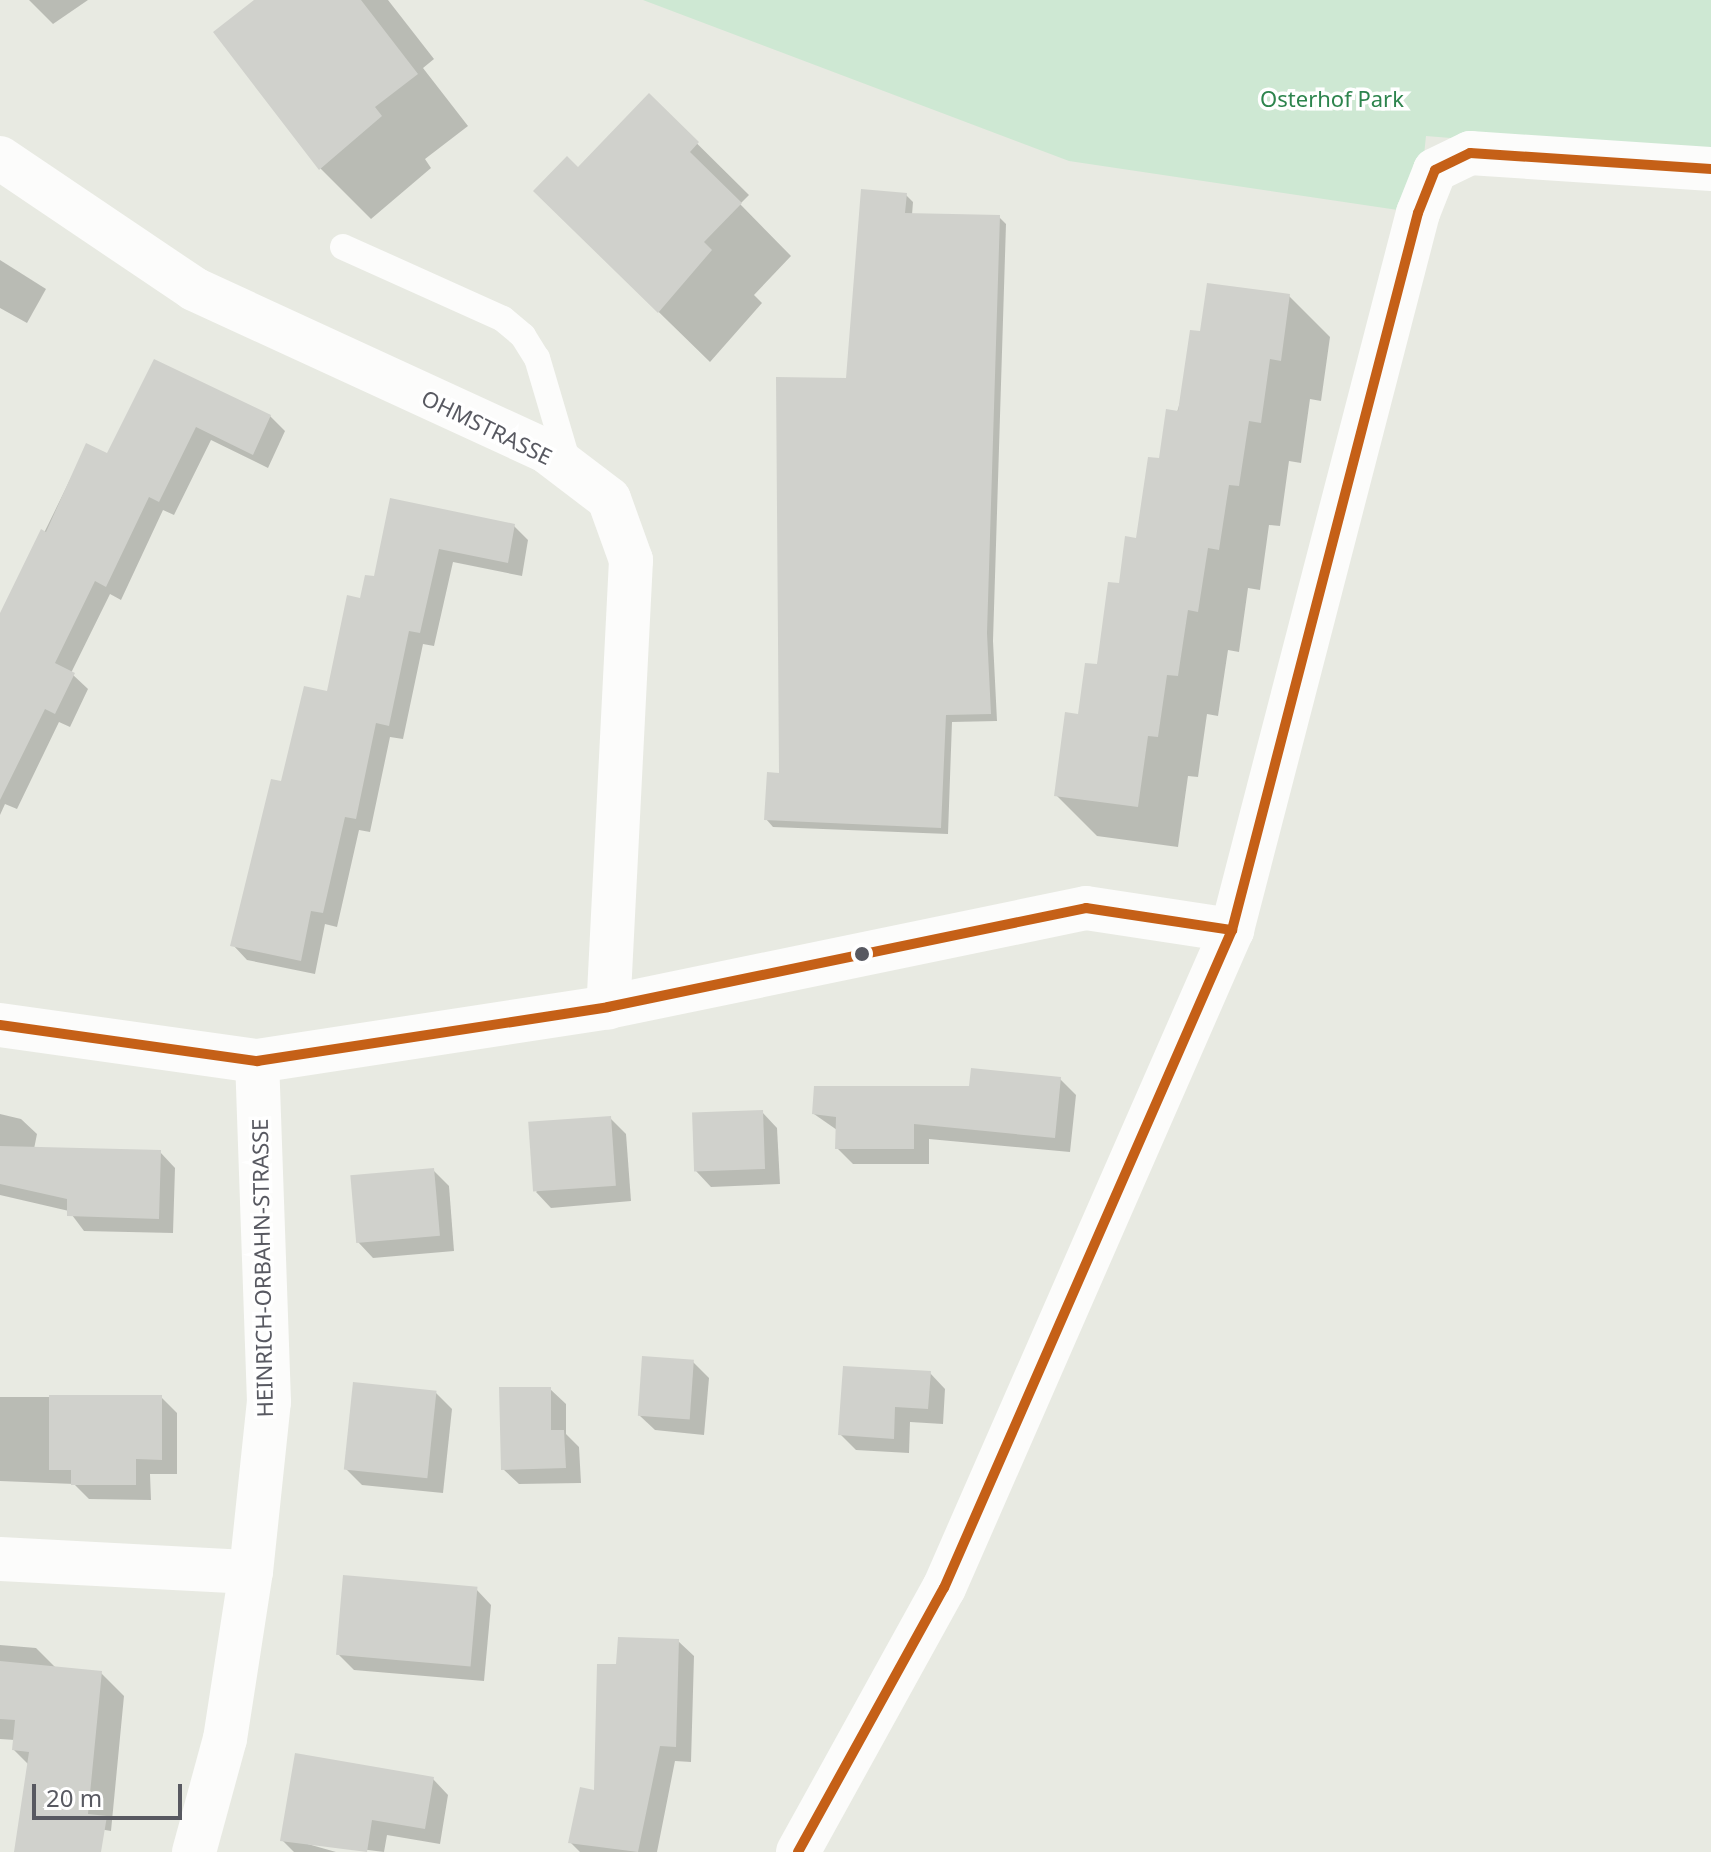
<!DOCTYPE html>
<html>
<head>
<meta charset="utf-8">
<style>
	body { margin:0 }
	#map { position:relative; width:1711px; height:1852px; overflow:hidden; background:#e8eae2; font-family:"Noto Sans",sans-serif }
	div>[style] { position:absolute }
	.green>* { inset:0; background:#cee8d3 }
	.shadow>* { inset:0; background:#0003 }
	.building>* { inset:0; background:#d0d1cc; transform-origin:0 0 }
	.lane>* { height:26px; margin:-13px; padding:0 13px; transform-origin:13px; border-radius:13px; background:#fcfcfb }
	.street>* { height:44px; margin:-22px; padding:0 22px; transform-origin:22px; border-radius:22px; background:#fcfcfb }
	.bus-1>* { height:10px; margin:-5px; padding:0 5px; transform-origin:5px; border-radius:5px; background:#c56017 }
	.dots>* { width:22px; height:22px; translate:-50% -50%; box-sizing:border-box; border:4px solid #fff; border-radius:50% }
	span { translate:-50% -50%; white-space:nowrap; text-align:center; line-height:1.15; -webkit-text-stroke:7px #fff; paint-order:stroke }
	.park-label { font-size:22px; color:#2d844d }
	.street-label { font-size:22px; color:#585961 }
	.scale { position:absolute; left:32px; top:1784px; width:150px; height:36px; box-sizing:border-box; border:4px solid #585961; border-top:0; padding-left:10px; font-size:24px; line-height:28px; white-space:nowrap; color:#585961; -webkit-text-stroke:6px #fff; paint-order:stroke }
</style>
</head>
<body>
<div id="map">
	<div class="green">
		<div style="clip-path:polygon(643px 0,1711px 0,1711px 159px,1426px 136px,1418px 213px,1069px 161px)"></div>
	</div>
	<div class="shadow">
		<div style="clip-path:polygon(29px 0,88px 0,53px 24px)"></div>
		<div style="clip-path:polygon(283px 0,388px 0,434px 59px,423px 68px,468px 126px,425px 159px,431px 168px,371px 219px,320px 168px)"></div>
		<div style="clip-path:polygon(649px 96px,749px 195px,740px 204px,791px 256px,754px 295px,762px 303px,710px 362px,587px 242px)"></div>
		<div style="clip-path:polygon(906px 195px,913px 202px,912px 215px,999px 217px,1006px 224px,993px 641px,997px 721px,952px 722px,948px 834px,773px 827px,766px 819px,781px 775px,848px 380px)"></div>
		<div style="clip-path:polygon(0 260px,46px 289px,27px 323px,0 308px)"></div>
		<div style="clip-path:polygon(1289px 296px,1330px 337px,1321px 401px,1310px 399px,1301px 463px,1289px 461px,1280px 526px,1269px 525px,1260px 590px,1248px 588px,1239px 652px,1228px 650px,1218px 716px,1207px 714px,1198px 777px,1188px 776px,1178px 847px,1097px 836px,1056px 795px,1202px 333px)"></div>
		<div style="clip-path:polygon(155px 361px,270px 416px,285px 431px,268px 468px,211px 440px,174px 515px,163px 510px,121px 600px,110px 594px,71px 673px,88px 689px,70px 727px,59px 722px,17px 809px,5px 804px,0 815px,0 623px,87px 445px,108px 456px)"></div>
		<div style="clip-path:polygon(391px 501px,514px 526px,528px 540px,522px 576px,453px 562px,434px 646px,423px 644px,403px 739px,390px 737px,370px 832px,359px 830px,337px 927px,325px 924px,315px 974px,247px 960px,233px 945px,282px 783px,329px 693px,361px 600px,375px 579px)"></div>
		<div style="clip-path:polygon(1060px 1079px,1076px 1095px,1070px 1152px,929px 1139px,929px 1164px,853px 1164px,837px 1148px,837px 1130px,814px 1114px)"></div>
		<div style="clip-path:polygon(762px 1112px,777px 1128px,780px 1184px,711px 1187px,696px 1171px)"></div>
		<div style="clip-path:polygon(0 1114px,21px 1119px,37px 1134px,34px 1149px,160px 1152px,175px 1168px,173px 1233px,84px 1231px,69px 1211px,0 1195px)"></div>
		<div style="clip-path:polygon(610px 1118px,626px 1134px,631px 1201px,551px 1208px,536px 1192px)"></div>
		<div style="clip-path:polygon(433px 1170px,449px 1186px,454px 1251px,373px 1258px,358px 1242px)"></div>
		<div style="clip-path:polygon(693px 1362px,709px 1378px,704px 1435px,655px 1430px,639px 1415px)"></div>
		<div style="clip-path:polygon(930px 1373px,945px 1389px,943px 1424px,910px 1422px,909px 1453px,856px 1450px,840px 1434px)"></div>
		<div style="clip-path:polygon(550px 1389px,566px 1404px,566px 1434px,579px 1447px,581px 1483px,519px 1484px,503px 1469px)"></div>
		<div style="clip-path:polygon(436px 1393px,452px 1409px,443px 1493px,362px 1485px,346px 1469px)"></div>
		<div style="clip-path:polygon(0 1397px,161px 1397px,177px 1413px,177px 1474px,150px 1474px,151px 1500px,89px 1499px,74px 1484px,0 1481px)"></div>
		<div style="clip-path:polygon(476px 1589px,491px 1605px,484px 1681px,354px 1670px,338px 1654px)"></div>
		<div style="clip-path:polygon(678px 1641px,694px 1656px,691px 1762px,675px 1761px,657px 1852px,580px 1852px,570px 1842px,596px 1792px,618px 1666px)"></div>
		<div style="clip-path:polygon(0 1645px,36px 1648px,56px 1668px,101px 1673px,124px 1696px,111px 1831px,48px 1820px,29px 1765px,14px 1750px,15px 1740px,0 1739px)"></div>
		<div style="clip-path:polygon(433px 1779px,448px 1795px,440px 1844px,387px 1835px,384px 1852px,297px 1841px,336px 1852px,294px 1852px,282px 1840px)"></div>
	</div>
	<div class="building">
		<div style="clip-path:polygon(254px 0,361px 0,418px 74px,375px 107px,382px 116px,319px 170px,213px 32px)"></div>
		<div style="clip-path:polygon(649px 93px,699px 142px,690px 152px,742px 203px,704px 242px,712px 250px,658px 313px,533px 191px,567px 156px,578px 167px)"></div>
		<div style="clip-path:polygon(861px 189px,907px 193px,905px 213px,1000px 215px,987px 633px,991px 714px,946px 715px,941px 828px,764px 820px,767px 772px,779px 773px,776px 377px,846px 378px)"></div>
		<div style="clip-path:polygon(1207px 283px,1290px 294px,1281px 361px,1270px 359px,1261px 423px,1249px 421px,1239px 486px,1229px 485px,1219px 550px,1208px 548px,1198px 612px,1188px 610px,1178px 676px,1167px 675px,1158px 737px,1148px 736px,1138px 807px,1054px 796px,1065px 712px,1078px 714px,1085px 663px,1097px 664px,1108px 582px,1119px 583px,1125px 536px,1136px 538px,1148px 457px,1159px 458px,1166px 409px,1178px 411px,1190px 330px,1200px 331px)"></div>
		<div style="clip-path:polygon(154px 359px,271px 415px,253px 455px,196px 427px,159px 502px,149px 497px,106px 587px,95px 581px,55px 663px,75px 673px,55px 714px,45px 709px,0 800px,0 613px,41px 529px,46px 532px,86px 443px,107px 453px)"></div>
		<div style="clip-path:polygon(390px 498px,515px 524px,508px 563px,439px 549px,420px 633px,409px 631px,389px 726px,376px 723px,356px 819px,345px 817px,323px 913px,311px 911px,301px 961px,230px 946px,271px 779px,281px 781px,304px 686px,327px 691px,347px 595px,360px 598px,365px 575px,374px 576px)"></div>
		<div style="clip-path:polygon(971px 1068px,1061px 1077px,1055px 1138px,914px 1124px,914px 1149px,835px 1149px,836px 1117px,812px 1114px,814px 1086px,969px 1086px)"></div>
		<div style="left:763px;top:1110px;width:59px;height:71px;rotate:88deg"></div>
		<div style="left:611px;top:1116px;width:70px;height:83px;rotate:86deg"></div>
		<div style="clip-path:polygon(0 1146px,161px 1150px,159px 1219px,67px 1216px,67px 1199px,0 1184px)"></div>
		<div style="left:434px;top:1168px;width:68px;height:84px;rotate:85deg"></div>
		<div style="left:642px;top:1356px;width:52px;height:60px;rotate:4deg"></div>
		<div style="clip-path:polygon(843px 1366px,931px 1371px,928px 1409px,895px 1407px,894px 1439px,838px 1435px)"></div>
		<div style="left:353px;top:1382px;width:84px;height:88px;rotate:6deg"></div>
		<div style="clip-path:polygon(499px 1387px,551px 1387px,551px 1430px,564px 1430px,566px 1468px,501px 1470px)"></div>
		<div style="clip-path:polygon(49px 1395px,162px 1395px,162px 1460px,136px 1459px,136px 1485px,71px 1485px,71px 1470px,49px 1470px)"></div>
		<div style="left:343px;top:1575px;width:135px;height:80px;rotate:5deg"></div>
		<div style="clip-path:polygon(618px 1637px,679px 1639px,676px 1747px,660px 1746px,638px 1852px,568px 1843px,580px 1787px,594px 1790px,597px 1664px,616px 1664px)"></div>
		<div style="clip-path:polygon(0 1661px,102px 1671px,88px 1814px,107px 1816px,101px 1852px,14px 1852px,29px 1752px,12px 1750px,15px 1720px,0 1719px)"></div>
		<div style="clip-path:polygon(295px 1753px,434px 1777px,425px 1829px,372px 1820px,367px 1852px,280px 1841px)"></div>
	</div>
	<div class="lane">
		<div style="left:343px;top:247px;width:175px;rotate:24.2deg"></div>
		<div style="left:503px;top:319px;width:26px;rotate:40deg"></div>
		<div style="left:523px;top:336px;width:26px;rotate:58deg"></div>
		<div style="left:537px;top:358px;width:113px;rotate:73.5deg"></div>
	</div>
	<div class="street">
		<div style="left:0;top:158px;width:234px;rotate:34deg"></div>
		<div style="left:194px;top:289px;width:387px;rotate:24.7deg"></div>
		<div style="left:546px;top:451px;width:79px;rotate:37.3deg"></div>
		<div style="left:609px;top:499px;width:65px;rotate:70.2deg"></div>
		<div style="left:631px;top:560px;width:448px;rotate:92.9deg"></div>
		<div style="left:0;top:1025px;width:260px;rotate:8deg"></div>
		<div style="left:257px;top:1061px;width:355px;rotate:-8.7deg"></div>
		<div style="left:608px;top:1007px;width:488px;rotate:-11.7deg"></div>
		<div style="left:1086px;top:908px;width:148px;rotate:8.6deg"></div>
		<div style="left:0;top:1559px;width:251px;rotate:3deg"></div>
		<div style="left:194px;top:1852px;width:117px;rotate:-74.7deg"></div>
		<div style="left:225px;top:1739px;width:169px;rotate:-81.2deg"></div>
		<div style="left:251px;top:1572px;width:171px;rotate:-84deg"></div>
		<div style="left:269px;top:1402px;width:341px;rotate:-92deg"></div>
		<div style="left:798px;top:1852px;width:302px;rotate:-61.1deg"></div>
		<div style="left:944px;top:1588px;width:718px;rotate:-66.36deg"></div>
		<div style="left:1232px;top:930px;width:741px;rotate:-75.46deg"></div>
		<div style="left:1418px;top:213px;width:46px;rotate:-68.4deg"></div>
		<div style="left:1435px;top:170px;width:39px;rotate:-26deg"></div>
		<div style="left:1470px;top:153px;width:242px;rotate:3.8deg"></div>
	</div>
	<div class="bus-1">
		<div style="left:0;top:1025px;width:260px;rotate:8deg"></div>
		<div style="left:257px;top:1061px;width:355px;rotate:-8.7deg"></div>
		<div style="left:608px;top:1007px;width:488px;rotate:-11.7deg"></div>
		<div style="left:1086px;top:908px;width:148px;rotate:8.6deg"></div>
		<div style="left:798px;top:1852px;width:302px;rotate:-61.1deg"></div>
		<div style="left:944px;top:1588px;width:718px;rotate:-66.36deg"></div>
		<div style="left:1232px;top:930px;width:741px;rotate:-75.46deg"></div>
		<div style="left:1418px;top:213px;width:46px;rotate:-68.4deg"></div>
		<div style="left:1435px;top:170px;width:39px;rotate:-26deg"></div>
		<div style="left:1470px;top:153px;width:242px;rotate:3.8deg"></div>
	</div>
	<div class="dots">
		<div style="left:862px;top:954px;background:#585961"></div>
	</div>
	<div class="park-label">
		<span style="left:1332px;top:99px">Osterhof Park</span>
	</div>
	<div class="street-label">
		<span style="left:487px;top:427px;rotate:26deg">OHMSTRASSE</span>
		<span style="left:262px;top:1268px;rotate:-91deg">HEINRICH-ORBAHN-STRASSE</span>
	</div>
	<div class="scale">20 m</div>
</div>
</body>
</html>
